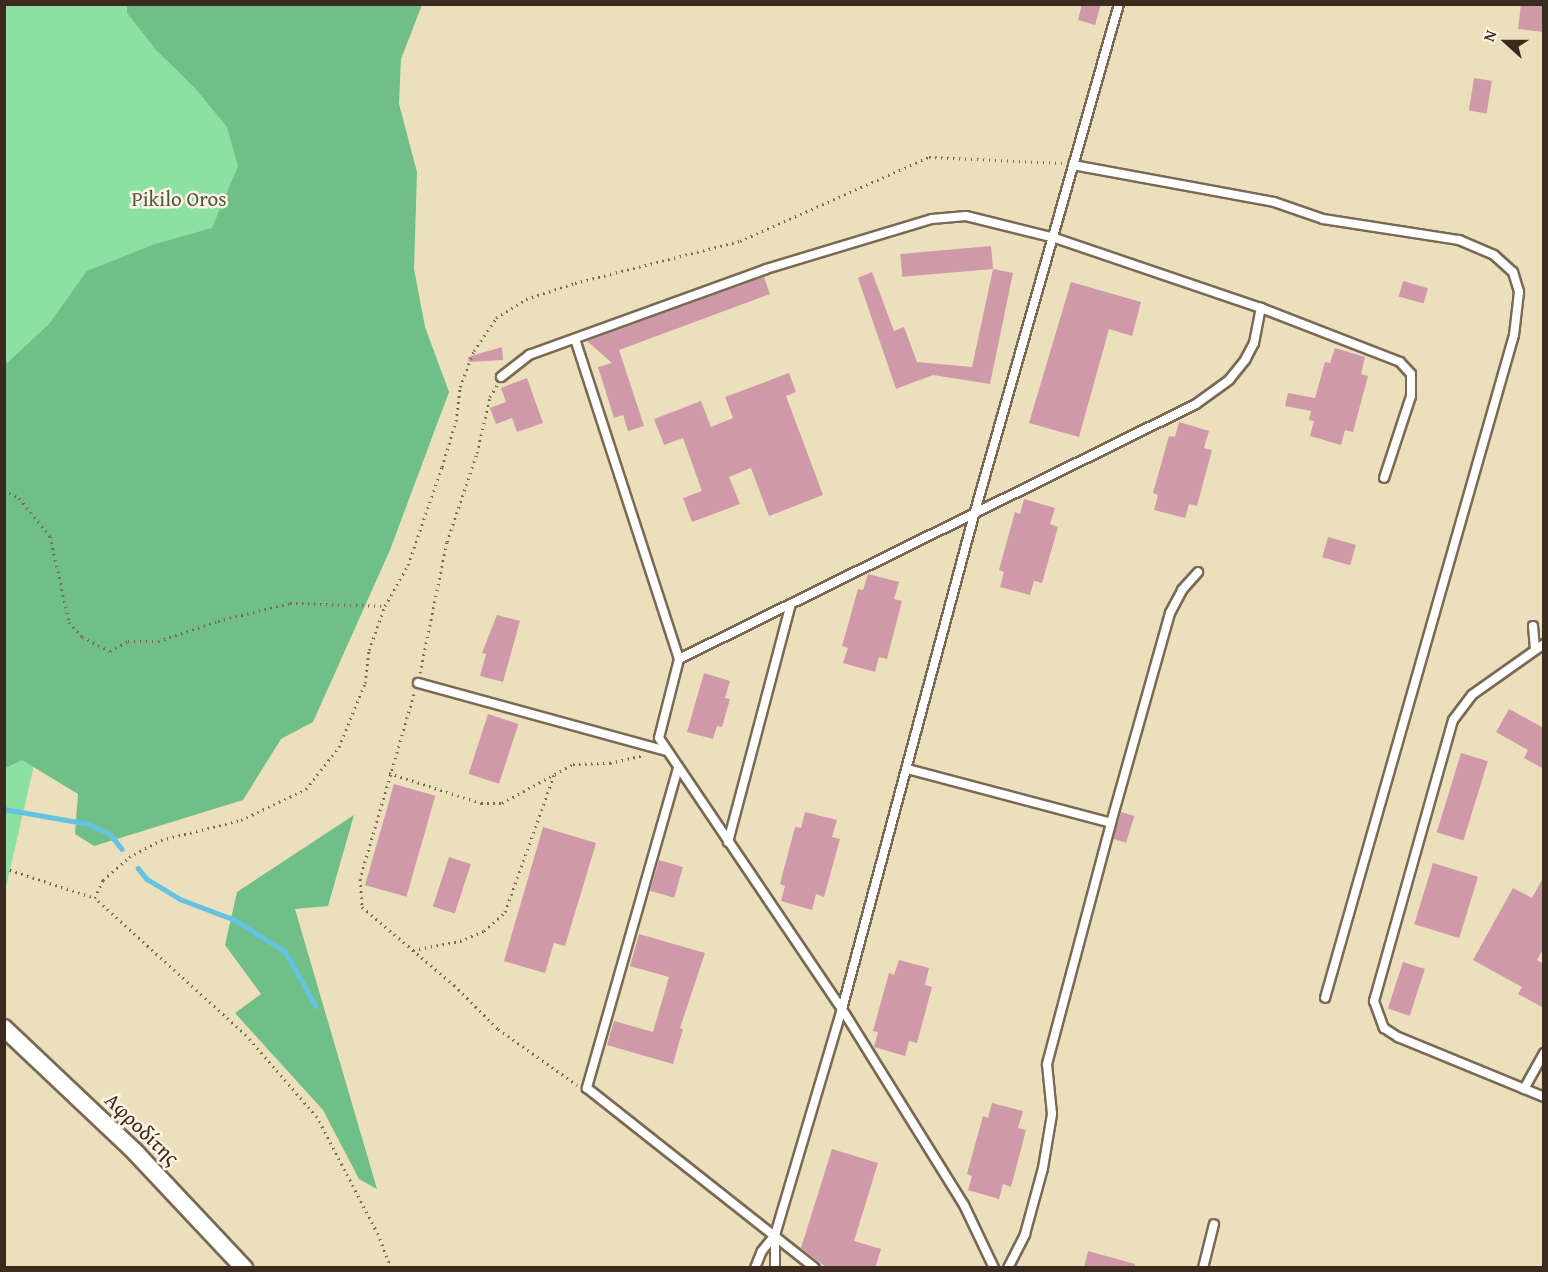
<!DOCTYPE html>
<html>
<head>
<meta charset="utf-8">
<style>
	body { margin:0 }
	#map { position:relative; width:1548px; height:1272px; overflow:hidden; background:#ecdfbc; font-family:"Gentium Book Plus",serif }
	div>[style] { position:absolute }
	.green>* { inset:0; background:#8be0a2 }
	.forest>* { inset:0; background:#70be88 }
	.stream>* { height:4.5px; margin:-2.25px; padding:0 2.25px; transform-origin:2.25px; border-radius:2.25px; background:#63c3e1 }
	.building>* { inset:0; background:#cf99a9; transform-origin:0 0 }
	.path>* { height:3px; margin-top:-1.5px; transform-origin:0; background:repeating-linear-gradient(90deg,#796955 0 1.5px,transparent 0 6px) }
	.roads { filter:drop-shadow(2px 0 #796955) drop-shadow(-2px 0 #796955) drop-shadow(0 2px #796955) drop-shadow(0 -2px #796955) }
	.lane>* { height:8px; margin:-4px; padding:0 4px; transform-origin:4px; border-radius:4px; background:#fff }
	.street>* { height:16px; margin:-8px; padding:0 8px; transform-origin:8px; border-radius:8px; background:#fff }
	span { translate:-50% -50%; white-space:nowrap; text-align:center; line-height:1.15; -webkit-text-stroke:5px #fcf5e5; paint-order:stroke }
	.park-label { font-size:21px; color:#4f583f }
	.street-label { font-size:21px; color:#3b2a1e }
	.frame { position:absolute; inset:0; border:6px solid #3b2a1e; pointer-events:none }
	.north { position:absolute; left:1476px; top:12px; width:60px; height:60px; -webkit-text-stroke:4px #fcf5e5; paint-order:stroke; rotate:291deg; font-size:16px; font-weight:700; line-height:24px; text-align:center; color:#3b2a1e }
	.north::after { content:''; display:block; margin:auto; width:21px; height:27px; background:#3b2a1e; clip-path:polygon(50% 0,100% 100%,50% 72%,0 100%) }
</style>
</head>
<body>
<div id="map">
	<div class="green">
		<div style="clip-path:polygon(5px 5px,299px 5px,44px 722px,5px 891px)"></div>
	</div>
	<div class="forest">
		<div style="clip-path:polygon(127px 5px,422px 5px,401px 59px,399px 104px,417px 172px,414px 269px,425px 327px,449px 392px,390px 550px,313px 722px,281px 739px,243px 800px,94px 846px,75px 834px,78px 794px,22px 760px,5px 768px,5px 365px,49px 324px,87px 271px,155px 244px,212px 228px,238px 166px,227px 127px,195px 88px,157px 51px,127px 13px)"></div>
		<div style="clip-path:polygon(354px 815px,328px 906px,295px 909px,377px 1189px,359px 1179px,323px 1110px,235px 1013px,261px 994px,225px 945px,237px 892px)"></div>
	</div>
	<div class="stream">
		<div style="left:4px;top:809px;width:86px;rotate:10deg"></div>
		<div style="left:89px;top:824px;width:23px;rotate:25deg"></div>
		<div style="left:110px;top:834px;width:19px;rotate:51deg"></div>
		<div style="left:138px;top:868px;width:14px;rotate:51deg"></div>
		<div style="left:147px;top:879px;width:39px;rotate:31deg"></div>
		<div style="left:180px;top:899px;width:57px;rotate:20.7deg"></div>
		<div style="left:233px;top:919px;width:61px;rotate:31.6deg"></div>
		<div style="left:285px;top:951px;width:63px;rotate:60.6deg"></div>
	</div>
	<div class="building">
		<div style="clip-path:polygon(1082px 4px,1101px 4px,1095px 25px,1078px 20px)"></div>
		<div style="clip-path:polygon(1521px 4px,1544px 4px,1544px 32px,1518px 29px)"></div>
		<div style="left:1474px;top:78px;width:18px;height:33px;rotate:9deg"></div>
		<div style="left:991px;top:246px;width:23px;height:91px;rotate:85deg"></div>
		<div style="clip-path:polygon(993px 269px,1013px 273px,990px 384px,933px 375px,896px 389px,858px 278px,872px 272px,894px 331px,904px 327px,917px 362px,972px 367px)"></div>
		<div style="clip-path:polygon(764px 277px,770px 294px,619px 350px,644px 426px,628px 431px,623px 415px,614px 418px,598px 367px,612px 363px,587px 341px)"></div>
		<div style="left:1403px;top:281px;width:26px;height:16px;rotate:16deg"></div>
		<div style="clip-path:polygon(1071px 282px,1141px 302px,1132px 336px,1109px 329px,1079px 437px,1029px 423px)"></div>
		<div style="clip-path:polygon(502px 347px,503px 360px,469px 362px,468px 357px)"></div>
		<div style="clip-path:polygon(1335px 348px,1365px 357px,1361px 374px,1368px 376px,1353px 432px,1345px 430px,1341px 445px,1310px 436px,1314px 421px,1309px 420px,1311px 411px,1285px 406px,1288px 393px,1315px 398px,1325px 362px,1330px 363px)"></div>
		<div style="clip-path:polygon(789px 373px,796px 392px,786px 396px,823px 495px,769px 516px,751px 468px,729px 477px,740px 504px,692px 522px,683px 498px,702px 491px,683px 438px,664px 445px,654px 419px,701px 401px,711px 427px,733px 418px,725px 397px)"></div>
		<div style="clip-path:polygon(527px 378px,543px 423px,517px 432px,512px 418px,496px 424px,490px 408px,506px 402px,501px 388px)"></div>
		<div style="clip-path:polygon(1179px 422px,1209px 431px,1204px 448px,1212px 450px,1197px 506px,1189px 504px,1185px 518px,1154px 510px,1158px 495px,1153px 493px,1169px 436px,1175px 437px)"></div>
		<div style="clip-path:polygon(1024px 499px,1055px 508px,1050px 524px,1058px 527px,1042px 583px,1034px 581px,1030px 595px,1000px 587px,1004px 572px,999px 570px,1015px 512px,1020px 514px)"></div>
		<div style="left:1328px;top:537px;width:29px;height:21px;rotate:16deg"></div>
		<div style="clip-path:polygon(868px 574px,899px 582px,894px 599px,902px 601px,887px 659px,879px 657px,875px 672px,843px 663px,848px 648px,842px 646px,858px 589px,863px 590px)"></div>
		<div style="clip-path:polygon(497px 615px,520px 621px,503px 682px,480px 676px,486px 654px,482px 653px)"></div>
		<div style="clip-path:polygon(704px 673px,730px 681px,725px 698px,730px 699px,722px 727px,717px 726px,713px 739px,687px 732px)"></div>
		<div style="clip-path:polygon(1509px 709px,1544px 728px,1544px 769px,1524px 758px,1528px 750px,1496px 732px)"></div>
		<div style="left:488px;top:714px;width:32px;height:63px;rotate:18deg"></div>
		<div style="left:1461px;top:753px;width:28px;height:83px;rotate:17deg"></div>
		<div style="left:394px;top:784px;width:43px;height:105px;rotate:16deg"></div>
		<div style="clip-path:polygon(805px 812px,837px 820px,832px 837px,840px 839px,824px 897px,816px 894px,812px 910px,781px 901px,785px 886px,780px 884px,795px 827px,801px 828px)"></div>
		<div style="left:1121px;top:812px;width:14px;height:28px;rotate:17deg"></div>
		<div style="clip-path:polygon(543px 827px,596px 843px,565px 946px,554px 943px,545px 973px,504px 961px)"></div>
		<div style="left:449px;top:857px;width:23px;height:52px;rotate:18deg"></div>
		<div style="left:659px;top:860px;width:25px;height:32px;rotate:16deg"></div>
		<div style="left:1433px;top:863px;width:47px;height:64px;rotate:17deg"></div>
		<div style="clip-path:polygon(1544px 876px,1544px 948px,1537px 960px,1544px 964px,1544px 1008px,1518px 994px,1522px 987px,1473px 960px,1513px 888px,1532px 898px)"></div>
		<div style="clip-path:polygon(639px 934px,705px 953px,680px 1028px,683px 1029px,673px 1064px,607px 1045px,614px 1021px,653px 1032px,669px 977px,630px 966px)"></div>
		<div style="clip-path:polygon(899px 960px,929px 968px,925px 985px,932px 987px,917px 1043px,909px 1041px,905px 1056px,874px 1047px,878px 1032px,873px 1031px,889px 973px,894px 975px)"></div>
		<div style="left:1403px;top:962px;width:23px;height:49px;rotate:18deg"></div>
		<div style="clip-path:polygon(992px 1103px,1023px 1111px,1018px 1128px,1026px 1130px,1011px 1187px,1003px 1184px,999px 1199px,968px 1190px,972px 1176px,967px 1174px,983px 1116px,988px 1118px)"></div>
		<div style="clip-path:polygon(832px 1149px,878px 1163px,854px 1241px,881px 1249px,875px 1268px,827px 1268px,801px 1248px)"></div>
		<div style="clip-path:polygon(1088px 1251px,1135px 1264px,1134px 1268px,1084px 1268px)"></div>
	</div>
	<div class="path">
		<div style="left:4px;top:490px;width:17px;rotate:28deg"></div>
		<div style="left:19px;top:498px;width:49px;rotate:50.8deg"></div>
		<div style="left:50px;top:536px;width:88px;rotate:77.5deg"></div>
		<div style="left:69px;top:622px;width:20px;rotate:49deg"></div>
		<div style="left:82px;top:637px;width:31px;rotate:27deg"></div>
		<div style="left:110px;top:651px;width:21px;rotate:-29deg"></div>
		<div style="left:128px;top:641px;width:30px"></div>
		<div style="left:158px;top:641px;width:63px;rotate:-18.4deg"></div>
		<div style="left:218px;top:621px;width:74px;rotate:-14deg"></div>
		<div style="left:290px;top:603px;width:95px;rotate:1.8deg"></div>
		<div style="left:420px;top:673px;width:134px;rotate:-78.4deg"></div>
		<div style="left:447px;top:542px;width:94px;rotate:-71.4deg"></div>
		<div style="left:477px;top:453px;width:57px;rotate:-76.9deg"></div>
		<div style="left:490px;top:397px;width:14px;rotate:-60deg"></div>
		<div style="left:414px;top:694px;width:193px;rotate:106.3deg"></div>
		<div style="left:360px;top:879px;width:28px;rotate:86deg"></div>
		<div style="left:362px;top:907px;width:121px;rotate:40.3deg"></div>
		<div style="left:454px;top:985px;width:62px;rotate:45deg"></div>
		<div style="left:498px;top:1029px;width:97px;rotate:35.3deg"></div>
		<div style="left:389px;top:773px;width:97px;rotate:18.1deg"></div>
		<div style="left:481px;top:803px;width:21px"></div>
		<div style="left:502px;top:803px;width:81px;rotate:-28.8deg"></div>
		<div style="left:573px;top:764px;width:37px;rotate:-2deg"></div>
		<div style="left:610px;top:763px;width:32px;rotate:-13deg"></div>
		<div style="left:4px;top:868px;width:96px;rotate:18.2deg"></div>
		<div style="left:413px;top:950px;width:48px;rotate:-10.8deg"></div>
		<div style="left:460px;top:941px;width:26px;rotate:-23deg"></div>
		<div style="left:484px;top:931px;width:28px;rotate:-42deg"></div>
		<div style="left:505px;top:912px;width:149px;rotate:-70.3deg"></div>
		<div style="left:391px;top:1268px;width:36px;rotate:-111deg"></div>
		<div style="left:378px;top:1234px;width:132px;rotate:-117.5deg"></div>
		<div style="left:317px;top:1117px;width:108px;rotate:-130.9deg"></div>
		<div style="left:246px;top:1035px;width:204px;rotate:-137.8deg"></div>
		<div style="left:95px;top:898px;width:20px;rotate:-66deg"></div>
		<div style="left:103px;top:880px;width:35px;rotate:-41deg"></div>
		<div style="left:129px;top:857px;width:36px;rotate:-28deg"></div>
		<div style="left:161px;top:840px;width:82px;rotate:-14deg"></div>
		<div style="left:241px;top:820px;width:72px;rotate:-25.5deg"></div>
		<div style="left:306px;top:789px;width:53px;rotate:-51.8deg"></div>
		<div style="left:339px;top:747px;width:69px;rotate:-67.9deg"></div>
		<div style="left:365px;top:683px;width:33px;rotate:-83deg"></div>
		<div style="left:369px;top:650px;width:47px;rotate:-70deg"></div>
		<div style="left:385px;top:606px;width:47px;rotate:-60.7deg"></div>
		<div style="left:408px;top:565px;width:104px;rotate:-70.9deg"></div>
		<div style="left:442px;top:467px;width:48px;rotate:-73.1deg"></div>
		<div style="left:456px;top:421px;width:34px;rotate:-83deg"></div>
		<div style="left:460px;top:387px;width:39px;rotate:-69deg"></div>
		<div style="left:474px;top:351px;width:40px;rotate:-56deg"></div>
		<div style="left:496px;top:318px;width:36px;rotate:-32deg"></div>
		<div style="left:526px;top:299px;width:52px;rotate:-18.1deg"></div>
		<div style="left:575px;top:283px;width:170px;rotate:-14.3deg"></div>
		<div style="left:740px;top:241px;width:207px;rotate:-24deg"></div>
		<div style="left:929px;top:157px;width:133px;rotate:2.6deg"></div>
	</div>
	<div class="roads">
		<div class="lane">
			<div style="left:1073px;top:165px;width:204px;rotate:10.4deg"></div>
			<div style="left:1274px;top:202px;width:52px;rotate:19.1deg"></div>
			<div style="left:1323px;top:219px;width:138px;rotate:8.8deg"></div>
			<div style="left:1459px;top:240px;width:38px;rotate:23deg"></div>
			<div style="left:1494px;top:255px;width:25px;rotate:42deg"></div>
			<div style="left:1513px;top:272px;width:21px;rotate:73deg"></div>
			<div style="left:1519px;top:292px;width:43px;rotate:96.6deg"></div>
			<div style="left:1514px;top:335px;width:689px;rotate:105.91deg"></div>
			<div style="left:575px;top:339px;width:336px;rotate:72deg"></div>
			<div style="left:679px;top:659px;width:81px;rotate:104.2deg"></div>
			<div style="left:659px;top:738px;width:327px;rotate:56deg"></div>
			<div style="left:842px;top:1009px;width:231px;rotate:58.1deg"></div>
			<div style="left:964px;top:1205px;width:70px;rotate:64.5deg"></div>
			<div style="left:501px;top:377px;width:36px;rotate:-38deg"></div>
			<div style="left:529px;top:355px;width:252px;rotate:-19.9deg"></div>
			<div style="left:766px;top:269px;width:173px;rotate:-16.8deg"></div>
			<div style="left:932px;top:219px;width:34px;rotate:-5deg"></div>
			<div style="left:966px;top:216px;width:92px;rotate:13.9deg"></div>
			<div style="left:1055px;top:238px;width:218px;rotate:18.8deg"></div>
			<div style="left:1261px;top:308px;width:149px;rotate:21.2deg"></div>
			<div style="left:1400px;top:362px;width:16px;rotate:47deg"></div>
			<div style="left:1411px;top:374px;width:22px;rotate:90deg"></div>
			<div style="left:1411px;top:396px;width:86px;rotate:108.2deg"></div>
			<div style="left:1533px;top:626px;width:23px;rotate:85deg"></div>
			<div style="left:1544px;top:644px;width:88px;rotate:144.7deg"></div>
			<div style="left:1472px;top:695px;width:31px;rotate:127deg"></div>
			<div style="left:1453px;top:720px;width:292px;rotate:105.7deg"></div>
			<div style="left:1374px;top:1001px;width:29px;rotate:70deg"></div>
			<div style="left:1384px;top:1028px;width:17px;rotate:33deg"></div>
			<div style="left:1398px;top:1037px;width:158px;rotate:22.3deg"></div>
			<div style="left:679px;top:659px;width:576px;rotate:-26.25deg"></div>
			<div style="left:1196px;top:404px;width:41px;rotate:-36deg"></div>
			<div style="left:1229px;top:380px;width:26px;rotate:-51deg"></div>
			<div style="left:1245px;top:360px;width:19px;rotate:-62deg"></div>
			<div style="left:1254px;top:343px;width:36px;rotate:-79deg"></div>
			<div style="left:418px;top:683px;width:258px;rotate:15.3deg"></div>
			<div style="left:678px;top:768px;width:333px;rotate:105.9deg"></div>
			<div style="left:587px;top:1088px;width:290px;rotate:38.3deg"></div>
			<div style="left:907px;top:769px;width:211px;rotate:14.8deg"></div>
			<div style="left:728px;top:842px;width:246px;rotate:-75.2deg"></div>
			<div style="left:1524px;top:1089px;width:41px;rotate:-60.9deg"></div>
			<div style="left:755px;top:1268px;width:18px;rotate:-68deg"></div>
			<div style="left:762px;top:1251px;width:21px;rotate:-51deg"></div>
			<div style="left:775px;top:1268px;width:33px;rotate:-90deg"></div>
			<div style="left:775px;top:1235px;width:236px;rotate:-73.5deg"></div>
			<div style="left:842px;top:1009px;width:511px;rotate:-75.04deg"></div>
			<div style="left:974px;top:515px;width:531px;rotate:-74.16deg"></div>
			<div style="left:1008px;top:1268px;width:38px;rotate:-63deg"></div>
			<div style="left:1025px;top:1234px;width:68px;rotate:-74.7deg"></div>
			<div style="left:1043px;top:1168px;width:55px;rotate:-80.5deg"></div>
			<div style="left:1052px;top:1114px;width:50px;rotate:-95.7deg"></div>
			<div style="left:1047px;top:1064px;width:249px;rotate:-75.1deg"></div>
			<div style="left:1111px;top:823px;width:218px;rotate:-74.3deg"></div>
			<div style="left:1170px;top:613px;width:26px;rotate:-62deg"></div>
			<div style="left:1182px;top:590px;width:24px;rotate:-48deg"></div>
			<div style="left:1203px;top:1268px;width:45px;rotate:-76deg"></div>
		</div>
		<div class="street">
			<div style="left:4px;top:1028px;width:182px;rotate:43.4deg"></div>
			<div style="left:136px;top:1153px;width:158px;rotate:46.8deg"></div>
		</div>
	</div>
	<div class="park-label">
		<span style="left:179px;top:199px">Pikilo Oros</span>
	</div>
	<div class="street-label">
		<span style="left:142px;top:1129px;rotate:44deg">Αφροδίτης</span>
	</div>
	<div class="frame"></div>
	<div class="north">N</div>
</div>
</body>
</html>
